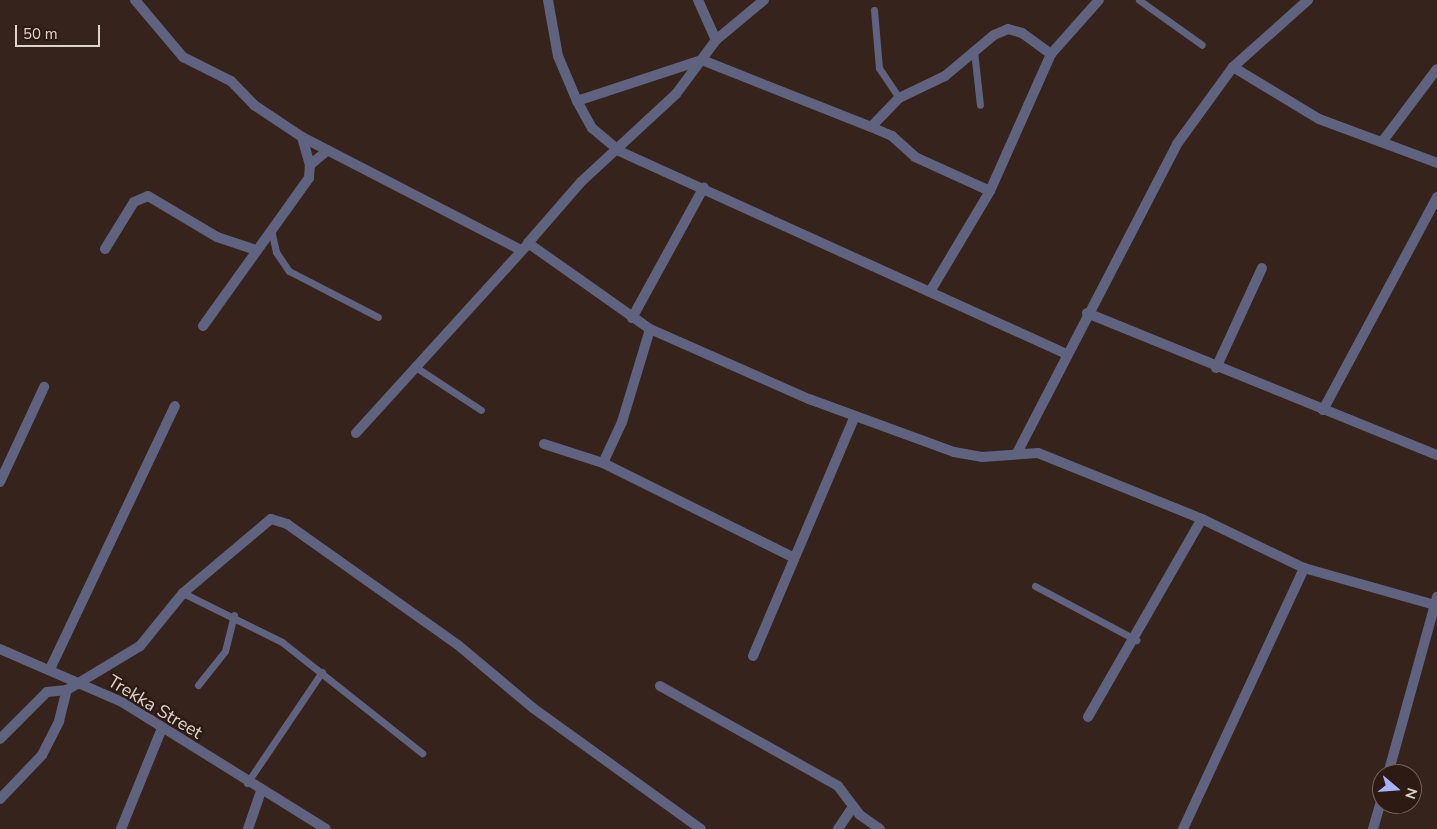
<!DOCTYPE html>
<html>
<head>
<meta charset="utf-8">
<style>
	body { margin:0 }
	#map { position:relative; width:1437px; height:829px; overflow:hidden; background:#36241c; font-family:"Nunito Sans",sans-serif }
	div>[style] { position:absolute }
	.lane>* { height:7px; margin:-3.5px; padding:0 3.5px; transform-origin:3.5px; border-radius:3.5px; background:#606380 }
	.street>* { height:10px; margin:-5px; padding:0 5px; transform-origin:5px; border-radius:5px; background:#606380 }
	span { translate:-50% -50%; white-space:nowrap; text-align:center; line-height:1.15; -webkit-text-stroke:5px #2c1a13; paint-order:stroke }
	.street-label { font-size:18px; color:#e0d3ce }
	.north { position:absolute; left:1372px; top:764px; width:50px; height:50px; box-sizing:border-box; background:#2c1a13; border:1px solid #74645e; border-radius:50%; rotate:108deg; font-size:14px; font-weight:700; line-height:20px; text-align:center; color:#e0d3ce }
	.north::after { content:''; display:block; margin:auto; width:18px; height:22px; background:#a9b0fc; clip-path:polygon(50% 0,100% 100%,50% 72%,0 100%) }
	.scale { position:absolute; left:15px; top:25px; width:85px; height:22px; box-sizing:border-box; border:2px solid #e0d3ce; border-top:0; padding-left:6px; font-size:15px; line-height:18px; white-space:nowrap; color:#e0d3ce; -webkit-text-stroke:4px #2c1a13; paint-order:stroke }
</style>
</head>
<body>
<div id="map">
	<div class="lane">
		<div style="left:1139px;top:0;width:77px;rotate:35.5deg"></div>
		<div style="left:874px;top:10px;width:58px;rotate:85.1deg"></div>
		<div style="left:879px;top:68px;width:36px;rotate:56deg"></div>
		<div style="left:974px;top:51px;width:54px;rotate:83.7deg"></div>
		<div style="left:271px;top:230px;width:23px;rotate:77deg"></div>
		<div style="left:276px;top:252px;width:23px;rotate:56deg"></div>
		<div style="left:289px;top:271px;width:100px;rotate:27.3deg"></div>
		<div style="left:414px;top:366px;width:80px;rotate:33.3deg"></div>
		<div style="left:1035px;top:586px;width:115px;rotate:28.1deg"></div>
		<div style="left:183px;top:593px;width:110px;rotate:26.3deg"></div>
		<div style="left:282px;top:642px;width:179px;rotate:38.4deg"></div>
		<div style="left:198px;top:685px;width:43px;rotate:-51.5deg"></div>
		<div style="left:225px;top:651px;width:37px;rotate:-76deg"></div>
		<div style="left:247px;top:783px;width:134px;rotate:-56deg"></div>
	</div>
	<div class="street">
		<div style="left:135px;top:0;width:75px;rotate:49.9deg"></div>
		<div style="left:183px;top:57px;width:54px;rotate:26.6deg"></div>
		<div style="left:231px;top:81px;width:33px;rotate:46deg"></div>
		<div style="left:254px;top:105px;width:58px;rotate:33.7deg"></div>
		<div style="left:302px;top:137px;width:246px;rotate:27.3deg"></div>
		<div style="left:548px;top:0;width:57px;rotate:79.9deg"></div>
		<div style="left:558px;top:56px;width:49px;rotate:67.1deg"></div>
		<div style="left:577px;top:101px;width:31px;rotate:61deg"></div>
		<div style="left:592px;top:128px;width:35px;rotate:40deg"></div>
		<div style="left:619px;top:151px;width:492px;rotate:24.4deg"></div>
		<div style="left:698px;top:0;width:44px;rotate:65.8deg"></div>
		<div style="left:764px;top:0;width:62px;rotate:140.2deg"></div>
		<div style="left:716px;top:40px;width:67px;rotate:126.5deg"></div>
		<div style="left:676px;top:94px;width:129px;rotate:137.2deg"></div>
		<div style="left:581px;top:182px;width:81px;rotate:131deg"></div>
		<div style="left:528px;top:243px;width:149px;rotate:35.2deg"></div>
		<div style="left:650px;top:329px;width:174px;rotate:23.8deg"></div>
		<div style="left:809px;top:399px;width:154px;rotate:20.1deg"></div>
		<div style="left:954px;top:452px;width:28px;rotate:10deg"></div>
		<div style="left:982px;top:457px;width:56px;rotate:-4.1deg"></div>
		<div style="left:1038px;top:453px;width:177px;rotate:21.9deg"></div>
		<div style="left:1202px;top:519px;width:113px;rotate:25.7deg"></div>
		<div style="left:1304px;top:568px;width:136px;rotate:15.8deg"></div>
		<div style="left:1233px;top:67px;width:100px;rotate:31.2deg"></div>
		<div style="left:1319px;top:119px;width:126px;rotate:20.4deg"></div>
		<div style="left:577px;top:101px;width:132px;rotate:-18.2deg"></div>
		<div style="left:702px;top:60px;width:182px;rotate:21.6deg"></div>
		<div style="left:871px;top:127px;width:23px;rotate:23deg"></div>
		<div style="left:892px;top:136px;width:31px;rotate:42deg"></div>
		<div style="left:915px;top:157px;width:82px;rotate:24.4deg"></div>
		<div style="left:871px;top:127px;width:40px;rotate:-46deg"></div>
		<div style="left:899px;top:98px;width:51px;rotate:-25.6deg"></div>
		<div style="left:945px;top:76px;width:64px;rotate:-39.9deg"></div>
		<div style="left:994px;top:35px;width:15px;rotate:-23deg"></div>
		<div style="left:1008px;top:29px;width:15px;rotate:16deg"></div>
		<div style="left:1022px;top:33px;width:36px;rotate:36deg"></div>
		<div style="left:1382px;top:142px;width:91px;rotate:-53deg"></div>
		<div style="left:310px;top:165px;width:23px;rotate:-40deg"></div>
		<div style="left:105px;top:249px;width:55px;rotate:-58.3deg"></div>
		<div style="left:134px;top:202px;width:15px;rotate:-23deg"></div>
		<div style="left:148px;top:196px;width:80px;rotate:30.7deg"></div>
		<div style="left:217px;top:237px;width:41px;rotate:18.4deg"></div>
		<div style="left:931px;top:290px;width:115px;rotate:-59.2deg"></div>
		<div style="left:990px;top:191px;width:150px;rotate:-66deg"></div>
		<div style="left:1051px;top:54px;width:72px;rotate:-48.4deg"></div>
		<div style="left:1087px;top:313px;width:378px;rotate:22.1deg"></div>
		<div style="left:632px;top:318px;width:149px;rotate:-61.2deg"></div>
		<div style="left:203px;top:326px;width:182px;rotate:-54.4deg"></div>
		<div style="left:309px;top:178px;width:13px;rotate:-86deg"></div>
		<div style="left:310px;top:165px;width:29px;rotate:-106deg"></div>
		<div style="left:1216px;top:368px;width:110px;rotate:-65.3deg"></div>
		<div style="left:1323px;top:410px;width:242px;rotate:-61.8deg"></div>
		<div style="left:356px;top:433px;width:253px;rotate:-47.7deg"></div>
		<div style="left:544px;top:444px;width:62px;rotate:17.9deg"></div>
		<div style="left:603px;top:463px;width:211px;rotate:26.4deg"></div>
		<div style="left:1017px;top:453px;width:348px;rotate:-62.6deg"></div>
		<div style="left:1177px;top:144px;width:95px;rotate:-54deg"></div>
		<div style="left:1233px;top:67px;width:101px;rotate:-41.8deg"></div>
		<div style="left:603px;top:463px;width:45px;rotate:-65.1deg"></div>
		<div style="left:622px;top:422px;width:97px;rotate:-73.2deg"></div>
		<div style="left:0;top:482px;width:105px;rotate:-65.1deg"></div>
		<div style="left:0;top:649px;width:133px;rotate:23.5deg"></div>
		<div style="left:122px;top:702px;width:240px;rotate:31.9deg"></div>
		<div style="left:753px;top:656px;width:261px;rotate:-67deg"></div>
		<div style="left:50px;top:669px;width:291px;rotate:-64.6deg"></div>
		<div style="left:660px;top:686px;width:204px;rotate:29.3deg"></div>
		<div style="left:838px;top:786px;width:36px;rotate:53deg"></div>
		<div style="left:860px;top:815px;width:24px;rotate:35deg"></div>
		<div style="left:1088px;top:717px;width:228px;rotate:-60.1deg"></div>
		<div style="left:0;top:739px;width:66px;rotate:-45deg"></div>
		<div style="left:47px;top:692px;width:20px;rotate:-6deg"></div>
		<div style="left:67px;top:690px;width:85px;rotate:-31.1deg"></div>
		<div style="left:140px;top:646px;width:68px;rotate:-50.9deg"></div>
		<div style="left:183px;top:593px;width:115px;rotate:-40.1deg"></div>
		<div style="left:271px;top:519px;width:17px;rotate:17deg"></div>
		<div style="left:287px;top:524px;width:209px;rotate:35.3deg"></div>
		<div style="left:458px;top:645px;width:98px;rotate:40deg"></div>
		<div style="left:533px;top:708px;width:207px;rotate:35.8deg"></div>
		<div style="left:1388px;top:774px;width:184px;rotate:-74.5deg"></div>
		<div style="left:0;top:799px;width:61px;rotate:-46.3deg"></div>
		<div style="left:42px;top:755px;width:38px;rotate:-63deg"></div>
		<div style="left:59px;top:721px;width:32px;rotate:-76deg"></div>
		<div style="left:121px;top:829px;width:109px;rotate:-67.9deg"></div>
		<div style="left:248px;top:829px;width:39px;rotate:-71deg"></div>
		<div style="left:838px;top:829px;width:27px;rotate:-56deg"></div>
		<div style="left:1183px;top:829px;width:288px;rotate:-65.1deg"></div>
		<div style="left:1373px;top:829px;width:33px;rotate:-74deg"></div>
	</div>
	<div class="street-label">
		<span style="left:155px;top:707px;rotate:31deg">Trekka Street</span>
	</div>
	<div class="north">N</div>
	<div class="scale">50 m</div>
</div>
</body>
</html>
